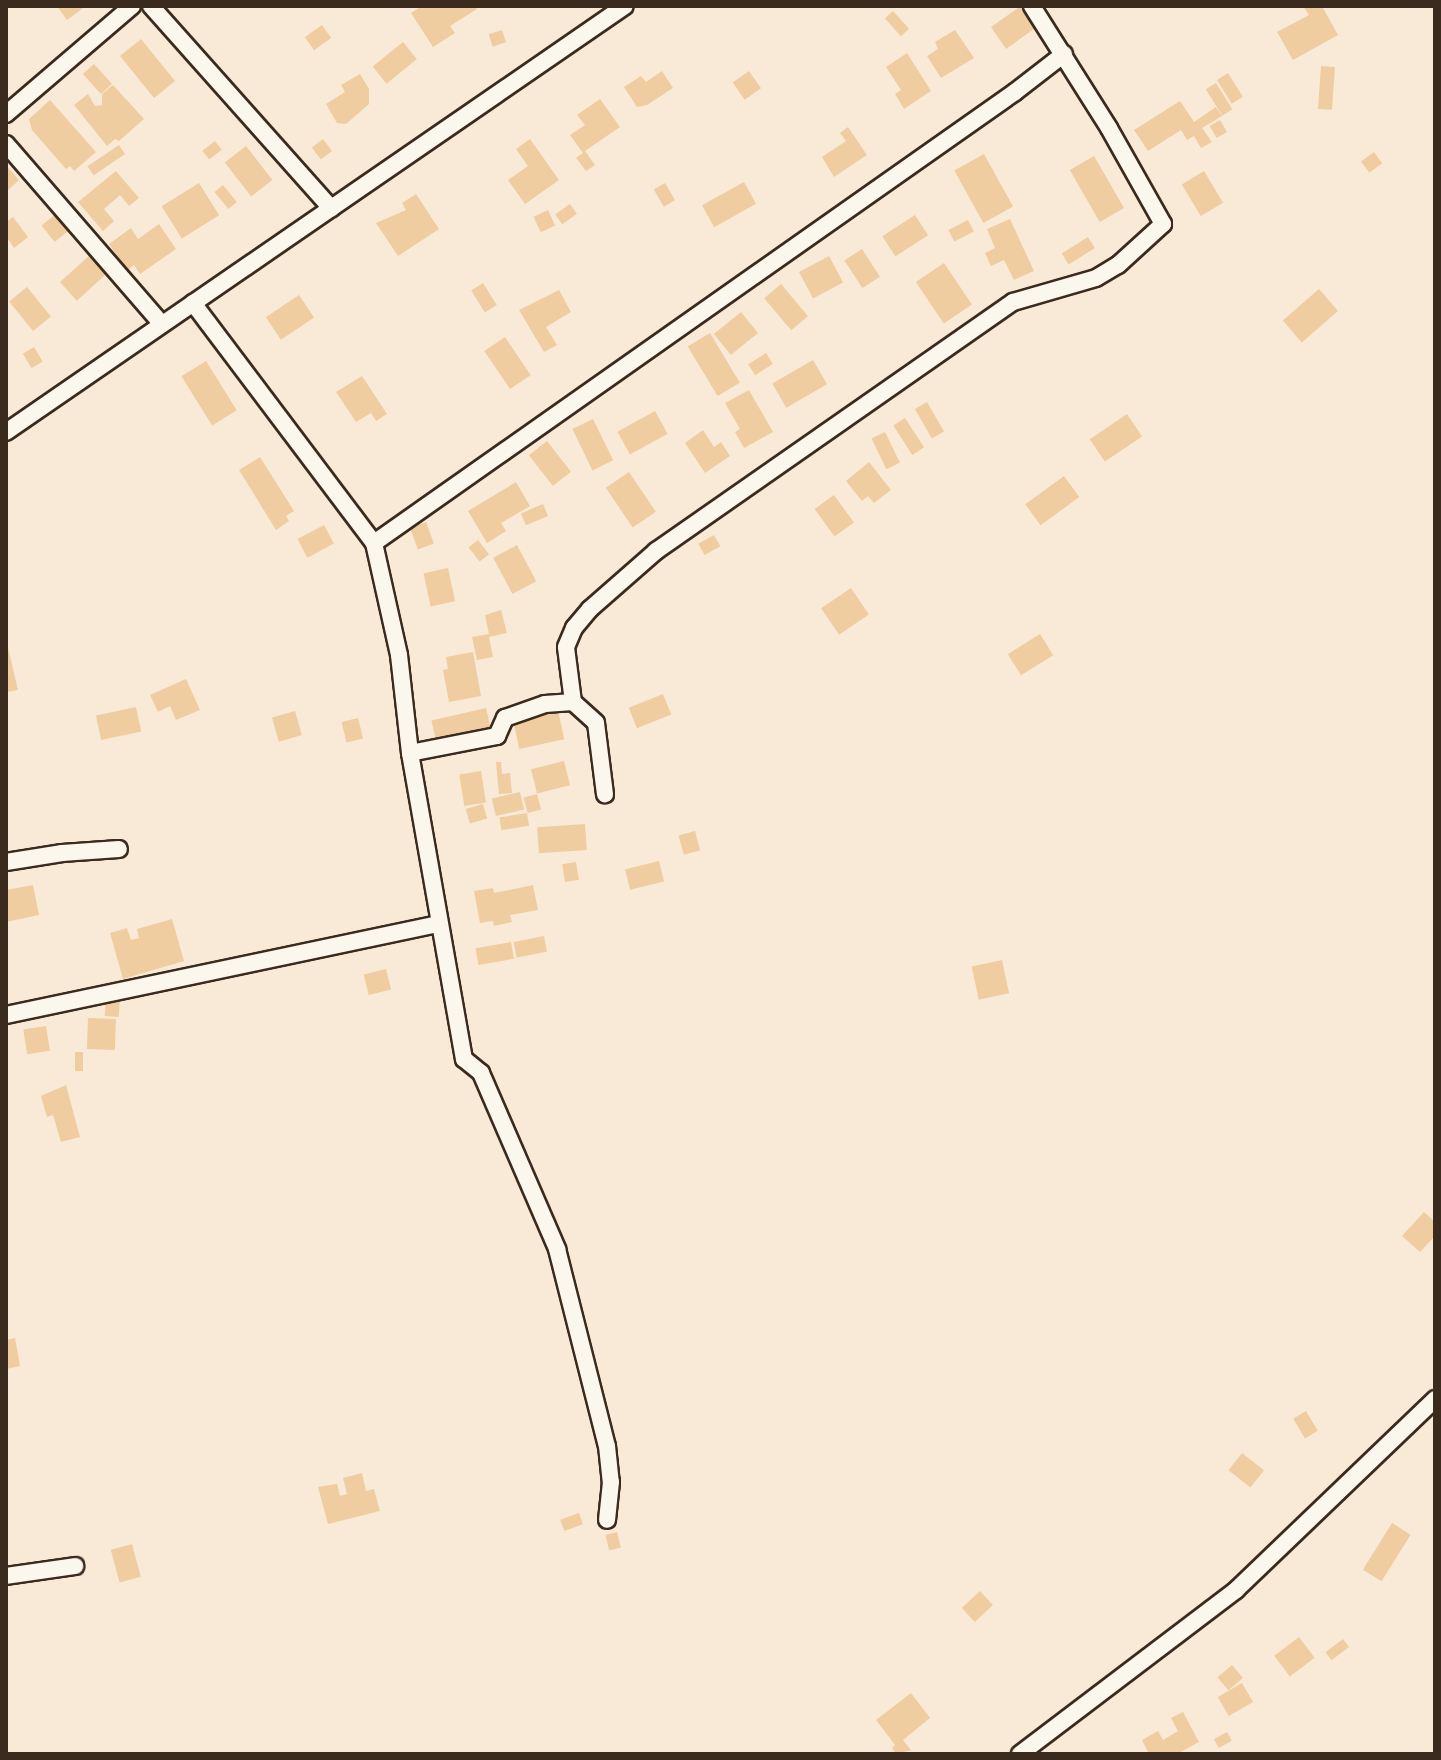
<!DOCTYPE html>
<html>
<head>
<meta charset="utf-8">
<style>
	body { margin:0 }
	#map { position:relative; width:1441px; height:1760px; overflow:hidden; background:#f8ead6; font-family:"Architects Daughter",sans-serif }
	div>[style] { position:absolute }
	.building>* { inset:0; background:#f0cda1; transform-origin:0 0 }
	.roads { filter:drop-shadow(2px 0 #3b2a1e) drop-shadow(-2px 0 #3b2a1e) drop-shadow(0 2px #3b2a1e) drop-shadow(0 -2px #3b2a1e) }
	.minor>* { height:16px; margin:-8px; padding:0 8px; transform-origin:8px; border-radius:8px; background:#fbf7ec }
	span { translate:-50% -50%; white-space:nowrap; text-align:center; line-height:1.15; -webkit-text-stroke:7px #fbf7ec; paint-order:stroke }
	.frame { position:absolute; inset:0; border:8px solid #3b2a1e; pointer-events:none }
</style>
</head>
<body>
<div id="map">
	<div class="building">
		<div style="clip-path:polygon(57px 6px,86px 6px,67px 20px)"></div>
		<div style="clip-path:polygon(422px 6px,475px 6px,477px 9px,450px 26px,455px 33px,433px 47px,411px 13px)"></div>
		<div style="clip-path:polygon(1021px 6px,1035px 6px,1045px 21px,1006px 49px,991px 27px)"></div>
		<div style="clip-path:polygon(1303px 6px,1322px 6px,1338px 35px,1293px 60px,1277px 32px,1309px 15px)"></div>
		<div style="left:893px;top:11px;width:24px;height:11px;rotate:48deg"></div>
		<div style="left:322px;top:25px;width:16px;height:21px;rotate:55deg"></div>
		<div style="left:502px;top:30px;width:13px;height:14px;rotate:72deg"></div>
		<div style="clip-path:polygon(955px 30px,974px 58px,941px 78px,927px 56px,938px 49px,935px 42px)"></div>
		<div style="left:141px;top:39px;width:54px;height:27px;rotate:51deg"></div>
		<div style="left:403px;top:42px;width:22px;height:39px;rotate:51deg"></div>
		<div style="clip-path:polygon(907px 53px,931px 91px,904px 109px,895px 94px,901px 90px,886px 67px)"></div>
		<div style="left:94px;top:64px;width:27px;height:15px;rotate:48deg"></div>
		<div style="left:1321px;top:66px;width:14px;height:43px;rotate:4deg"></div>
		<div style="clip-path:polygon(662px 71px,673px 88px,647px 105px,637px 107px,624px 87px,641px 76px,646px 82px)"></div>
		<div style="left:749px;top:71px;width:21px;height:20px;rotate:55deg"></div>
		<div style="left:1228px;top:73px;width:28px;height:13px;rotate:58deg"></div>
		<div style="clip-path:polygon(360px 74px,369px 89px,369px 104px,346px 124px,337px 123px,326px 104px,345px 92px,341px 85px)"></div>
		<div style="left:1216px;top:83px;width:31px;height:12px;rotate:58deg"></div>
		<div style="clip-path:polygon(113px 85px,144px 119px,119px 141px,115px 139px,107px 146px,74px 105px,88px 94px,95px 106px,102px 105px,102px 94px)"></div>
		<div style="clip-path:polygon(600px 99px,620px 127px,585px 151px,595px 165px,586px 171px,576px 158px,583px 153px,570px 135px,585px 125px,577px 115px)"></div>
		<div style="clip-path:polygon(50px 100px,96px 152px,74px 171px,70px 166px,66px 169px,32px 130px,29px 119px)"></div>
		<div style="clip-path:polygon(1180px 101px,1194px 122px,1216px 107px,1222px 116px,1202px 128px,1212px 142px,1201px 148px,1194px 136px,1187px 140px,1181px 130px,1148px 151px,1134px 130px)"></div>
		<div style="left:1220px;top:120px;width:14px;height:12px;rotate:60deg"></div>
		<div style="clip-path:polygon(848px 127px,867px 155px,834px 177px,822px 157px,846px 141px,840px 133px)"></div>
		<div style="left:323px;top:139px;width:15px;height:14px;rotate:53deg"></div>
		<div style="clip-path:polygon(530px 139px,559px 180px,525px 204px,508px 180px,528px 166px,516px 149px)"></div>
		<div style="left:215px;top:141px;width:11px;height:16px;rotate:52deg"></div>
		<div style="left:119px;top:145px;width:11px;height:38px;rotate:56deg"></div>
		<div style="left:246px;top:146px;width:43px;height:27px;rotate:52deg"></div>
		<div style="left:1374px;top:152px;width:14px;height:16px;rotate:54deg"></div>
		<div style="left:984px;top:154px;width:60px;height:34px;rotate:61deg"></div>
		<div style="left:1094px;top:156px;width:60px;height:28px;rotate:60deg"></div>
		<div style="clip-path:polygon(6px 165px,19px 180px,6px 192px)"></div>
		<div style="clip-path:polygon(116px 171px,139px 198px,129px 206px,120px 195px,104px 209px,114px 221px,103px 231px,78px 202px)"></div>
		<div style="left:1204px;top:171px;width:37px;height:26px;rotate:59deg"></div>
		<div style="left:744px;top:182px;width:25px;height:48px;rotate:61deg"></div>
		<div style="left:199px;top:183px;width:38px;height:44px;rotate:58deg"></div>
		<div style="left:665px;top:183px;width:20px;height:13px;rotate:60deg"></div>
		<div style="left:223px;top:185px;width:22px;height:11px;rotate:51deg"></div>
		<div style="clip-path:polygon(416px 194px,439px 229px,398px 256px,376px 223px,406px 210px,402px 203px)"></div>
		<div style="left:570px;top:204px;width:12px;height:18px;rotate:55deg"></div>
		<div style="left:548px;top:210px;width:17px;height:16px;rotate:65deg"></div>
		<div style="left:57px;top:213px;width:21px;height:20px;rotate:51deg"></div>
		<div style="left:915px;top:215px;width:24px;height:39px;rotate:57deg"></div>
		<div style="clip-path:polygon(13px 217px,28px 237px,14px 248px,6px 236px,6px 222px)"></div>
		<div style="clip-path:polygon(1010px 219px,1034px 271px,1014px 280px,1004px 260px,991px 266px,985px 253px,995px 248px,987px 229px)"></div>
		<div style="left:968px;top:220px;width:13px;height:22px;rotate:63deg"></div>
		<div style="clip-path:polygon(159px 224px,176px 249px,140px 274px,134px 265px,127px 271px,109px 244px,131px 228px,138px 239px)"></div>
		<div style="left:1088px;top:237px;width:13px;height:31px;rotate:58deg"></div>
		<div style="left:862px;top:249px;width:33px;height:21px;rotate:57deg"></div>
		<div style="left:89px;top:256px;width:25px;height:39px;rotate:48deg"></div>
		<div style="left:829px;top:256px;width:30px;height:34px;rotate:62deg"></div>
		<div style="left:944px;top:263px;width:50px;height:34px;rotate:56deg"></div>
		<div style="left:483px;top:283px;width:26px;height:14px;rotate:58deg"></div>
		<div style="left:781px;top:284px;width:42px;height:22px;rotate:50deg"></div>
		<div style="left:27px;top:287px;width:38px;height:23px;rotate:51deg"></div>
		<div style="left:1319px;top:289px;width:29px;height:48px;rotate:49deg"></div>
		<div style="clip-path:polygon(559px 290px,571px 312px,546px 327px,557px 345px,544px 352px,519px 310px)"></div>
		<div style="left:299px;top:295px;width:27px;height:40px;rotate:56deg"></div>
		<div style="left:741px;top:312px;width:27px;height:35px;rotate:51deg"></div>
		<div style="left:710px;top:333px;width:58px;height:26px;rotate:59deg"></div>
		<div style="left:505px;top:337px;width:46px;height:25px;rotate:56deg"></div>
		<div style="left:34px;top:347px;width:17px;height:13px;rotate:59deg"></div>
		<div style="left:766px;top:353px;width:13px;height:21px;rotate:58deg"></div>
		<div style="left:813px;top:360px;width:28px;height:47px;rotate:60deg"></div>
		<div style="left:206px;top:361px;width:58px;height:29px;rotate:58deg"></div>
		<div style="clip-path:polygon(362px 376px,387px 414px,376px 421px,371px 413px,356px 422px,336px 392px)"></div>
		<div style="clip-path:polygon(749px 390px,773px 432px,744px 448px,735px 432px,740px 429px,725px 403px)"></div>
		<div style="left:927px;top:402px;width:34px;height:14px;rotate:60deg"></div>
		<div style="left:655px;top:411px;width:26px;height:43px;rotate:61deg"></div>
		<div style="left:1127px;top:414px;width:27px;height:45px;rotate:56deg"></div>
		<div style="left:905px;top:418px;width:35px;height:14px;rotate:57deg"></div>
		<div style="left:593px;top:419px;width:46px;height:23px;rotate:64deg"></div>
		<div style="clip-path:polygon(703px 430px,714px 447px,721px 442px,730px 456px,705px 473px,685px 443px)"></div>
		<div style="left:885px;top:432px;width:34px;height:15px;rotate:64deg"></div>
		<div style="left:547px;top:441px;width:39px;height:23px;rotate:52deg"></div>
		<div style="clip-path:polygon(260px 457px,294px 511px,286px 516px,289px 521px,276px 530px,239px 470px)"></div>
		<div style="clip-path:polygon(869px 462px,891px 490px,874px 503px,868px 496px,862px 501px,846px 481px)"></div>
		<div style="left:629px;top:472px;width:48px;height:28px;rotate:56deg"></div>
		<div style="left:1064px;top:476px;width:26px;height:48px;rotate:54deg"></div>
		<div style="clip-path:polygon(516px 482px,530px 506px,501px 523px,506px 531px,487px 543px,468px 511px)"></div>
		<div style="left:834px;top:495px;width:34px;height:24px;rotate:54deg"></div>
		<div style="left:543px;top:504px;width:13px;height:24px;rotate:67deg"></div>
		<div style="left:426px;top:522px;width:23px;height:17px;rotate:70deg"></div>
		<div style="left:324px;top:525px;width:21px;height:30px;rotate:62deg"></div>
		<div style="left:714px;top:535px;width:13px;height:18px;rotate:61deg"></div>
		<div style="left:478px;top:540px;width:18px;height:12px;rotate:52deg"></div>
		<div style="left:517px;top:545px;width:41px;height:27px;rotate:62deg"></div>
		<div style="left:448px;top:568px;width:34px;height:25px;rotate:78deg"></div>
		<div style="left:851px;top:588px;width:32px;height:36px;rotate:56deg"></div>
		<div style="clip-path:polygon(501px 610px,507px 633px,489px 637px,493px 657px,477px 660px,472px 637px,489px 634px,485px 615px)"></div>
		<div style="left:1040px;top:634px;width:25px;height:38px;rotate:58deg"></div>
		<div style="clip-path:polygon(6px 639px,18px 690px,6px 692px)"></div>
		<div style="clip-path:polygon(473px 652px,481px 696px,449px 702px,443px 670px,448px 669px,446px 657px)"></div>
		<div style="clip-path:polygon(186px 679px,200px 710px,176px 720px,170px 706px,158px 712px,150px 695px)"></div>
		<div style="left:663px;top:694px;width:22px;height:37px;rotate:68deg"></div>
		<div style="left:136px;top:707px;width:25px;height:41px;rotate:78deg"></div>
		<div style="left:486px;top:708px;width:23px;height:56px;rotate:77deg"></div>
		<div style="left:558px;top:710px;width:30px;height:46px;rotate:78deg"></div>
		<div style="left:295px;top:711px;width:25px;height:24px;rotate:74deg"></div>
		<div style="left:358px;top:718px;width:21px;height:17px;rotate:76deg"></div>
		<div style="left:564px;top:761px;width:25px;height:34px;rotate:76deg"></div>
		<div style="clip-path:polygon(496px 762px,501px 762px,502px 774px,510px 773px,512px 793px,499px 794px)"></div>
		<div style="left:481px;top:771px;width:32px;height:22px;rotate:81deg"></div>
		<div style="left:520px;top:792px;width:18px;height:29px;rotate:77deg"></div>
		<div style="left:537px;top:794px;width:16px;height:14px;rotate:75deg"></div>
		<div style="left:483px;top:804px;width:15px;height:18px;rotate:74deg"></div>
		<div style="left:527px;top:813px;width:13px;height:28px;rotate:81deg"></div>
		<div style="left:585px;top:824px;width:26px;height:48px;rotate:86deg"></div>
		<div style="left:695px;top:831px;width:20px;height:17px;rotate:75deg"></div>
		<div style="left:659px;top:861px;width:21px;height:35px;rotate:76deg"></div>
		<div style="left:576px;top:862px;width:18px;height:14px;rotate:81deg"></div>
		<div style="clip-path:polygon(33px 885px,39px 915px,6px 922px,6px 890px)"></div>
		<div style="clip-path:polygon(533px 885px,538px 910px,510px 915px,512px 922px,494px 926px,493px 921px,480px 923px,474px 891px,493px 888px,494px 893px)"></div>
		<div style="clip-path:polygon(172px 919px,184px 961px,123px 979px,110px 933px,127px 928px,131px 940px,139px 938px,137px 929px)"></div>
		<div style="left:544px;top:936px;width:16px;height:31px;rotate:79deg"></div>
		<div style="left:511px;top:942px;width:17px;height:36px;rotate:80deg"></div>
		<div style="left:1002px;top:960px;width:34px;height:31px;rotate:78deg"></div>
		<div style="left:386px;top:969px;width:21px;height:23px;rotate:76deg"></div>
		<div style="left:106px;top:998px;width:14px;height:18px;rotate:4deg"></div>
		<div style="left:88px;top:1018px;width:28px;height:31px;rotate:2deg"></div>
		<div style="left:46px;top:1026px;width:25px;height:23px;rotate:81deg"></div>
		<div style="left:75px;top:1052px;width:8px;height:19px"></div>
		<div style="clip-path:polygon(66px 1085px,80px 1137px,61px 1142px,53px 1115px,47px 1117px,41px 1096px)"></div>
		<div style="clip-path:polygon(1424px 1212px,1435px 1222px,1435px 1236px,1420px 1252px,1402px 1236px)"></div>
		<div style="clip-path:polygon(15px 1338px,20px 1366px,6px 1369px,6px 1340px)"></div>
		<div style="left:1306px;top:1411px;width:23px;height:15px;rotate:59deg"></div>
		<div style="left:1242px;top:1453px;width:28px;height:22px;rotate:38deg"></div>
		<div style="clip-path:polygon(362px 1473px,366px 1491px,374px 1489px,380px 1511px,328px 1524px,318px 1487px,337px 1484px,340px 1496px,347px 1494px,343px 1478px)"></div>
		<div style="left:579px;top:1513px;width:12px;height:20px;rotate:70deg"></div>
		<div style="left:1392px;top:1523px;width:22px;height:55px;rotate:32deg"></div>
		<div style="left:617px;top:1532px;width:16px;height:12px;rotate:76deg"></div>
		<div style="left:132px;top:1544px;width:34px;height:22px;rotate:75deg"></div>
		<div style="left:980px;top:1591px;width:19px;height:25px;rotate:47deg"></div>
		<div style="left:1299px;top:1637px;width:26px;height:31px;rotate:53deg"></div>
		<div style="left:1343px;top:1639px;width:10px;height:22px;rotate:53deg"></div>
		<div style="left:1232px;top:1665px;width:17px;height:19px;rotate:50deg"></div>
		<div style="left:1242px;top:1683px;width:22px;height:28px;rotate:60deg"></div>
		<div style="clip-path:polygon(911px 1693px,930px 1718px,903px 1740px,911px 1750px,896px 1754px,892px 1748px,895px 1745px,876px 1720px)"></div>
		<div style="clip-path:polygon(1183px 1712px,1199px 1742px,1177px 1754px,1149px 1754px,1142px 1740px,1158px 1731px,1163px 1740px,1178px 1731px,1171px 1718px)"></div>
		<div style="left:1227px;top:1732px;width:10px;height:15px;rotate:61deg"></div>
	</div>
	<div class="roads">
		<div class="minor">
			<div style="left:151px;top:6px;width:271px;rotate:48.3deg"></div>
			<div style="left:6px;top:114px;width:166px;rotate:-40.6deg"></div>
			<div style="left:6px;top:144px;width:238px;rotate:49.1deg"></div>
			<div style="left:193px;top:303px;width:301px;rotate:53deg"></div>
			<div style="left:374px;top:543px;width:115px;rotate:77.4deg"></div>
			<div style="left:399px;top:655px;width:99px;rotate:83.6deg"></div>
			<div style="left:410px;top:753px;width:311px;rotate:80deg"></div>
			<div style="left:464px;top:1059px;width:22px;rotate:39deg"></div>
			<div style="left:481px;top:1073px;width:192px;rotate:66.6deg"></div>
			<div style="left:557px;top:1249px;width:203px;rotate:75.8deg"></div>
			<div style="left:607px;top:1446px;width:36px;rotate:84deg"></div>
			<div style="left:611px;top:1482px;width:38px;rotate:96deg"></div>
			<div style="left:6px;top:432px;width:751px;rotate:-34.54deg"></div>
			<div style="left:374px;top:543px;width:784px;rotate:-35.13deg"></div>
			<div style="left:1015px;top:92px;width:62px;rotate:-37.8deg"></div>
			<div style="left:573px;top:702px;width:31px;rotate:42deg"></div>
			<div style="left:596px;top:723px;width:72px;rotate:82.8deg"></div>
			<div style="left:410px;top:753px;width:89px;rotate:-11.1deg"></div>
			<div style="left:497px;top:736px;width:20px;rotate:-66deg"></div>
			<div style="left:505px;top:718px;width:42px;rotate:-19.3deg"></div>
			<div style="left:545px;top:704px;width:28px;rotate:-4deg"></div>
			<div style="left:573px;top:702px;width:55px;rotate:-97.3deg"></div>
			<div style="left:566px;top:647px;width:21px;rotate:-67deg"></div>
			<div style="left:574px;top:628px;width:25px;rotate:-50deg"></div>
			<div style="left:590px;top:609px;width:88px;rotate:-41.3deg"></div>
			<div style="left:656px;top:551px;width:435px;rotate:-34.9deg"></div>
			<div style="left:1013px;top:302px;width:86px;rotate:-16.1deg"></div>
			<div style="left:1096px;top:278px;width:26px;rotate:-31deg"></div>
			<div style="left:1118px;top:265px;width:61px;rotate:-42.3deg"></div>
			<div style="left:1163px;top:224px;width:110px;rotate:-119.4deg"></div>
			<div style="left:1109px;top:128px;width:144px;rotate:-122.3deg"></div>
			<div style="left:6px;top:862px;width:57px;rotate:-9.1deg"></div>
			<div style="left:62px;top:853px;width:57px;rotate:-4deg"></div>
			<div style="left:6px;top:1015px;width:442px;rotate:-11.9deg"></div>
			<div style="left:6px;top:1576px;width:70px;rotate:-8.2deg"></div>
			<div style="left:1020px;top:1754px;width:271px;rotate:-37.2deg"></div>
			<div style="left:1236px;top:1590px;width:276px;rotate:-43.8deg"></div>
		</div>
	</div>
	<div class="frame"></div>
</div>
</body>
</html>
